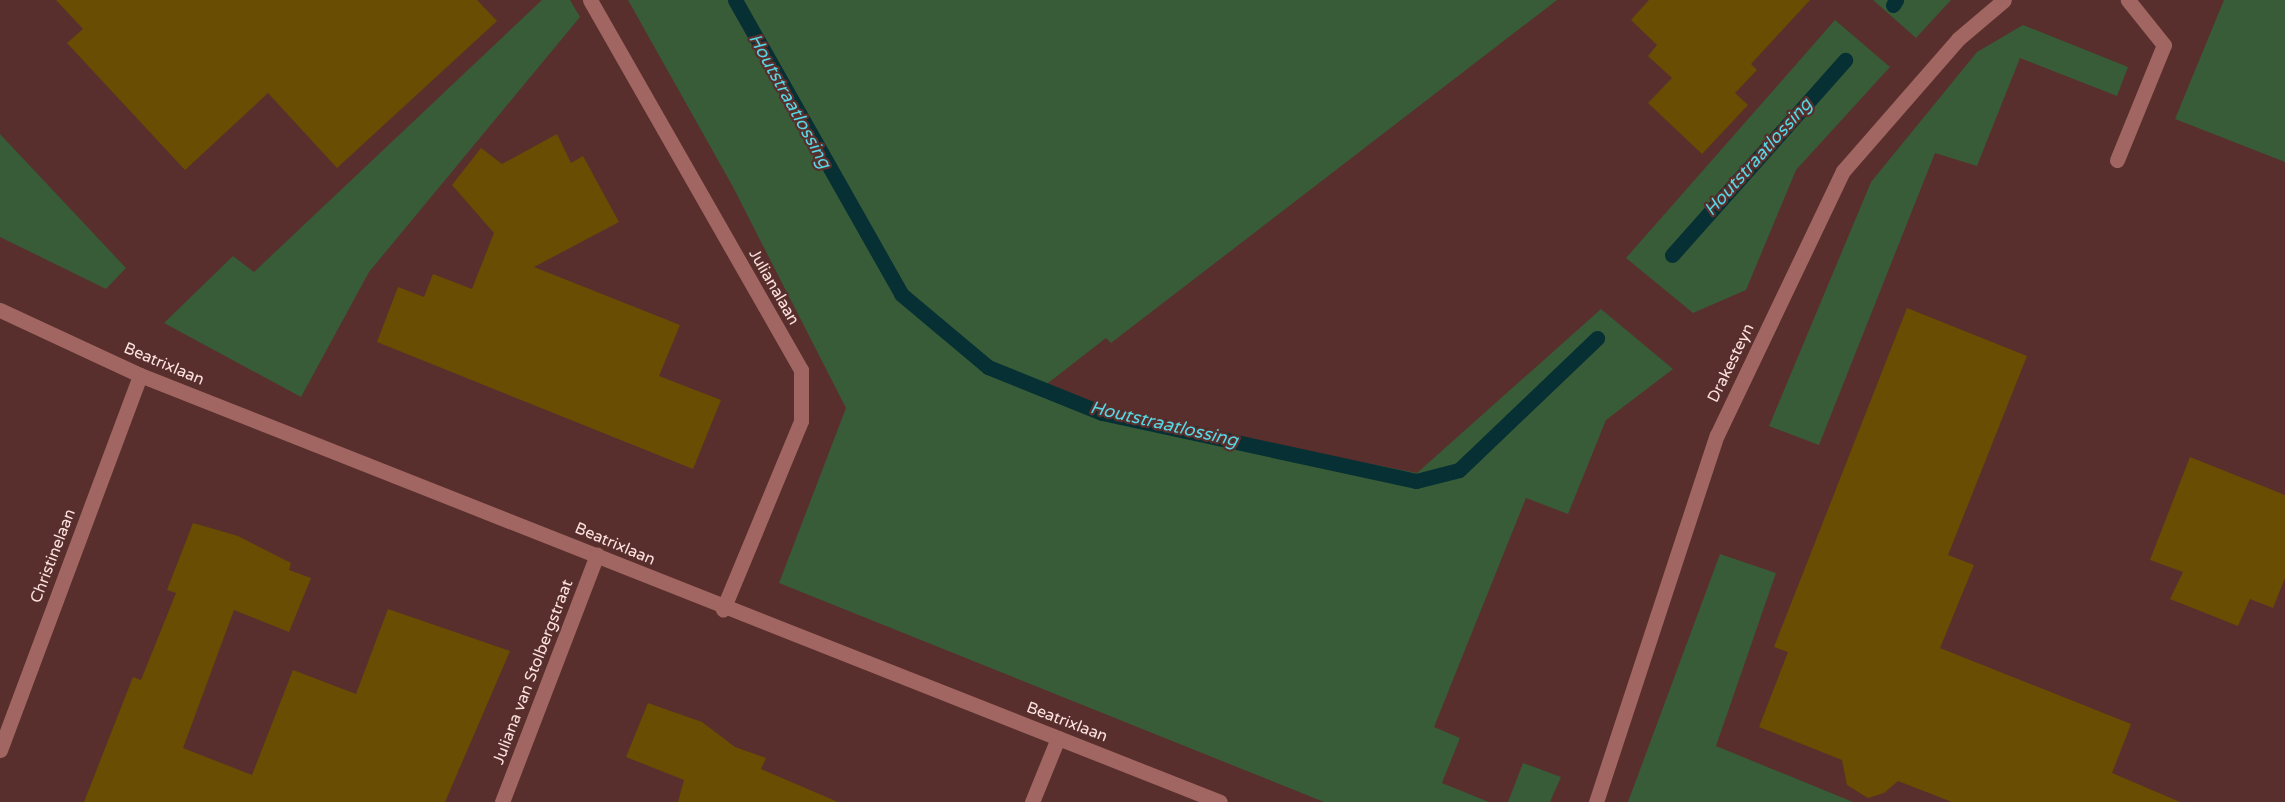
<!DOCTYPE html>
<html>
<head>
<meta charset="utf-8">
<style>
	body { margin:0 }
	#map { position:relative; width:2285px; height:802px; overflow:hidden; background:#582f2c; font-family:"Varela Round",sans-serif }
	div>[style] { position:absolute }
	.green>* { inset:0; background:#385b38 }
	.stream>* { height:15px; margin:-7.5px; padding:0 7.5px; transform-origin:7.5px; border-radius:7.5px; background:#063034 }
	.building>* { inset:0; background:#694d02 }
	.minor>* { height:15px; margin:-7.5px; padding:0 7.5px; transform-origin:7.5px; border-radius:7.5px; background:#a16662 }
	span { translate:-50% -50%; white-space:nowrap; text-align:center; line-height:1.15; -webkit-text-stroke:4.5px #582f2c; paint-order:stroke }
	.street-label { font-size:16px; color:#fce1de }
	.water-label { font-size:18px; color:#57d7e4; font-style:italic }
</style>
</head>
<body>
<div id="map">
	<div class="green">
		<div style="clip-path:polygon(542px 0,570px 0,580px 17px,369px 272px,301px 397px,164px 323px,233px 256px,254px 272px)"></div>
		<div style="clip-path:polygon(628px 0,1557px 0,1111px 343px,1106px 338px,1043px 387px,1100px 411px,1417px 473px,1601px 309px,1673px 369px,1606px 420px,1568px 514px,1526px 498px,1434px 727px,1460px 738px,1442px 783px,1489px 802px,1324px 802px,779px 583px,846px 408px,733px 187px)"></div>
		<div style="clip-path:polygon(1873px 0,1951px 0,1916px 38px)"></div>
		<div style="clip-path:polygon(2224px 0,2285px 0,2285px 162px,2175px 119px)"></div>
		<div style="clip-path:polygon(1835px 20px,1890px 67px,1796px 170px,1746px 290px,1693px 313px,1626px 258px)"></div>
		<div style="clip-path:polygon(2023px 25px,2128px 67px,2117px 96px,2020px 58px,1977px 166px,1935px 153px,1819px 445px,1769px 426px,1871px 182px,1977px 52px)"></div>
		<div style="clip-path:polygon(0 134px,126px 268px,106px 289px,0 237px)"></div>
		<div style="clip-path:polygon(1720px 554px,1776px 573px,1716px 746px,1853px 802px,1628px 802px)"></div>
		<div style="clip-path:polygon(1523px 763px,1561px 777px,1550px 802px,1508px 802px)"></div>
	</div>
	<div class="stream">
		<div style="left:735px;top:0;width:338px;rotate:60.5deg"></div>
		<div style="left:901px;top:294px;width:114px;rotate:40deg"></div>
		<div style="left:988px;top:367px;width:123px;rotate:22deg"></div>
		<div style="left:1102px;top:413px;width:321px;rotate:12.2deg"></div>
		<div style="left:1416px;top:481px;width:44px;rotate:-14.3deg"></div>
		<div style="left:1459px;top:470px;width:191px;rotate:-43.7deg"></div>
		<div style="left:1893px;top:5px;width:6px;rotate:-59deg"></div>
		<div style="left:1672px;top:255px;width:261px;rotate:-48.4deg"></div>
	</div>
	<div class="building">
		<div style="clip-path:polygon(56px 0,477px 0,497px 21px,337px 168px,268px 93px,185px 170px,67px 43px,83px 29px)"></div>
		<div style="clip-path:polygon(1649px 0,1810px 0,1751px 64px,1757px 70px,1735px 93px,1748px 105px,1702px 154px,1648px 103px,1672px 78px,1648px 56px,1657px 45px,1631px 20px)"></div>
		<div style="clip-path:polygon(557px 134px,571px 163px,583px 156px,619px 222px,534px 267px,680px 325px,659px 376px,721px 400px,693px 469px,377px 342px,398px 287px,424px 297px,433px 274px,472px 289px,494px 233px,452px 185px,481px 148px,502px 164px)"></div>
		<div style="clip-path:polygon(1907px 308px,2027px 356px,1948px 555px,1974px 565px,1940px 648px,2131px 724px,2112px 773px,2180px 802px,1952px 802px,1898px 781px,1884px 793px,1868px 798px,1847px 785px,1842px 760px,1759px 727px,1788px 652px,1774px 647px)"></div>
		<div style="clip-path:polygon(2190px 457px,2285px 495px,2285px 578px,2273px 608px,2250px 599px,2238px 626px,2170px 599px,2183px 572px,2150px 560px)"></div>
		<div style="clip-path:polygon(193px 523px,238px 536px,291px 563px,289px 570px,311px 578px,289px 632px,234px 610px,183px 748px,252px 775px,293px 670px,356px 694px,388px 609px,510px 651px,445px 802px,84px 802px,133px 677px,141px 680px,176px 593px,167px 590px)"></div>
		<div style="clip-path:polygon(648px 703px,702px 722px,735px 747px,766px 758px,761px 769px,838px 802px,678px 802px,684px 780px,626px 757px)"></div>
	</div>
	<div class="minor">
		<div style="left:590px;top:0;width:426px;rotate:60.3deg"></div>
		<div style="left:801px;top:370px;width:51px;rotate:90deg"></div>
		<div style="left:801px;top:421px;width:204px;rotate:112.5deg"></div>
		<div style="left:2117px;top:160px;width:124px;rotate:-67.8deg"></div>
		<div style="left:2164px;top:45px;width:58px;rotate:-128.7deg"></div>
		<div style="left:0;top:310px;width:154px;rotate:24.9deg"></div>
		<div style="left:140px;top:375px;width:1161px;rotate:21.57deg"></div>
		<div style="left:0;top:750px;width:400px;rotate:-69.5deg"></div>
		<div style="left:502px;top:802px;width:265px;rotate:-69deg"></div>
		<div style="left:1032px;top:802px;width:69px;rotate:-67.9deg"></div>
		<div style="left:1596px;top:802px;width:386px;rotate:-71.8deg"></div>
		<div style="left:1717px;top:435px;width:293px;rotate:-64.5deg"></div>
		<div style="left:1843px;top:171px;width:175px;rotate:-48.9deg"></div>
		<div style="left:1958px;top:39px;width:60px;rotate:-40.3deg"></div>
	</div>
	<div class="street-label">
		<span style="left:774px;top:287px;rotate:60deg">Julianalaan</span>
		<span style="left:1731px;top:363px;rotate:-64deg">Drakesteyn</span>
		<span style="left:164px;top:364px;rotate:23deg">Beatrixlaan</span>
		<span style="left:615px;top:544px;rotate:23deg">Beatrixlaan</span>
		<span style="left:53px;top:556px;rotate:-69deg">Christinelaan</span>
		<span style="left:533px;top:672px;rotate:-69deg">Juliana van Stolbergstraat</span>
		<span style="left:1067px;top:722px;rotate:21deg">Beatrixlaan</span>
	</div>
	<div class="water-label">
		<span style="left:790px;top:101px;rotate:61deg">Houtstraatlossing</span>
		<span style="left:1758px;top:157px;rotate:-48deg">Houtstraatlossing</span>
		<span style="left:1164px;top:424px;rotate:13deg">Houtstraatlossing</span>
	</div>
</div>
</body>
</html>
